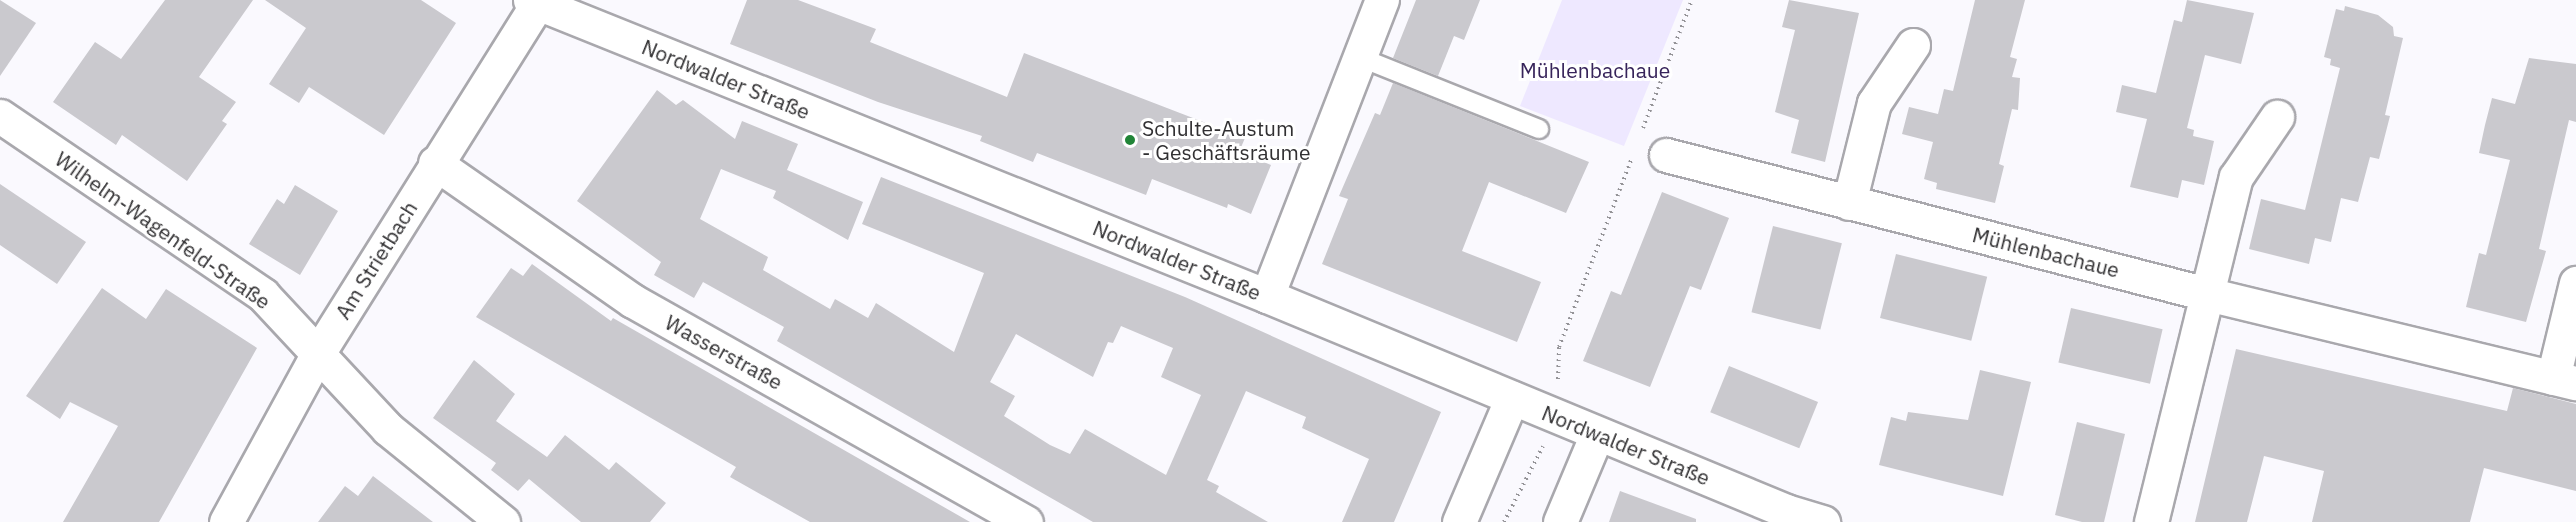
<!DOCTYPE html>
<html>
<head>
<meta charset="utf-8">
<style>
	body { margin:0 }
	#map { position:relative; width:2576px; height:522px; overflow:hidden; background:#faf9fe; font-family:"IBM Plex Sans",sans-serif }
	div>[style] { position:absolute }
	.green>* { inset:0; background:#eee8ff }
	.building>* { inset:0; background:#cac9ce; transform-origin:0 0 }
	.path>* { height:4px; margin-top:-2px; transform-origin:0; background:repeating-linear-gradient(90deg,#949397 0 1.5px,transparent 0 6px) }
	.roads { filter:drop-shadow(2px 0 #a9a8ad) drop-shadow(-2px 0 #a9a8ad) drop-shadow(0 2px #a9a8ad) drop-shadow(0 -2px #a9a8ad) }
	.service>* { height:18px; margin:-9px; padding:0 9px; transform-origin:9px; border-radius:9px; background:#fff }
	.minor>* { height:33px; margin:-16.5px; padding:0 16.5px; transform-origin:16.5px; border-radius:16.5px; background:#fff }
	.tertiary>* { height:33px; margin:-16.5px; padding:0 16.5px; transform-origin:16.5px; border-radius:16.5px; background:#fff }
	.secondary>* { height:33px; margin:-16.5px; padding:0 16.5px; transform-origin:16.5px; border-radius:16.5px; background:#fff }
	.dots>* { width:16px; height:16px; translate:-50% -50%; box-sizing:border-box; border:3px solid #fff; border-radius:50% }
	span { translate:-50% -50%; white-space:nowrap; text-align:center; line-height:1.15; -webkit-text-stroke:6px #fff; paint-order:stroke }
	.park-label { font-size:21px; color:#37245a }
	.street-label { font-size:21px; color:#313032 }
	.poi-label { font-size:21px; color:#313032 }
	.left { translate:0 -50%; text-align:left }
</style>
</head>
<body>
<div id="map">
	<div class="green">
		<div style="clip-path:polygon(1562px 0,1683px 0,1624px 146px,1520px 106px)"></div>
	</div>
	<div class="building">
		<div style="clip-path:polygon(0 0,36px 23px,0 76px)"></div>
		<div style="clip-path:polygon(165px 0,253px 0,199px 77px,236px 102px,222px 121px,227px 124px,187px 181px,122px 135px,116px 145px,53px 102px,95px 42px,121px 59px)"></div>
		<div style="clip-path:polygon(265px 0,421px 0,456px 23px,384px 135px,309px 87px,299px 103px,269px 84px,306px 28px)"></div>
		<div style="clip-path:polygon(747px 0,798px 0,876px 29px,870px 42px,1007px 97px,1024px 53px,1245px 138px,1239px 152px,1271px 165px,1251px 214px,1228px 204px,1227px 208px,1152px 179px,1146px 195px,1037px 153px,1033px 162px,980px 141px,982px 136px,878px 102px,730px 44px)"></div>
		<div style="clip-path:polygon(1416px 0,1480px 0,1464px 40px,1454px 36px,1438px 76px,1393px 58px)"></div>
		<div style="clip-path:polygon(1789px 0,1859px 13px,1825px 162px,1791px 153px,1799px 120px,1775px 112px,1795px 30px,1782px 27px)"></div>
		<div style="clip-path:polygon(1975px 0,2025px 0,2010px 57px,2017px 59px,2012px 77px,2020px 78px,2018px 110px,2012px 109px,1999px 164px,2004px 166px,1995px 203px,1936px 189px,1937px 183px,1924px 179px,1933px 142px,1902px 134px,1909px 107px,1938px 114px,1944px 89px,1953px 91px)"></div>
		<div style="clip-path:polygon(2187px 0,2254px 13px,2241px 64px,2205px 55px,2187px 128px,2194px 130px,2193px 136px,2214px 141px,2204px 185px,2182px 180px,2178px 198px,2130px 187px,2147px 119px,2116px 112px,2122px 85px,2156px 93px,2174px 20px,2182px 22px)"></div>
		<div style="clip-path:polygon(2345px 6px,2378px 15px,2393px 27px,2394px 36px,2403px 38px,2385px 115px,2390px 116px,2379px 159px,2370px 157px,2358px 202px,2341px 198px,2331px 242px,2315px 238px,2309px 264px,2249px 249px,2261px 199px,2305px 210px,2340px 68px,2330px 65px,2331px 59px,2324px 57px,2336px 9px,2344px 11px)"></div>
		<div style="clip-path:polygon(2529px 58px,2576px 64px,2576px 122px,2569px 120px,2539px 249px,2546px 251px,2526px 322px,2466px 307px,2479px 253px,2486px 255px,2510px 160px,2479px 153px,2485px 125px,2492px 98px,2515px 104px)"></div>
		<div style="clip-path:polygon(1393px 83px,1589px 162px,1566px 213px,1489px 182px,1462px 251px,1541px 282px,1517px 342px,1322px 264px,1348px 199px,1339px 196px,1375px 113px,1380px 115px)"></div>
		<div style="clip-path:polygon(evenodd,657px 90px,676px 105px,683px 100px,735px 139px,742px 121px,798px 144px,787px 170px,863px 202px,848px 240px,773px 198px,776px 191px,721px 169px,700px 219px,768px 257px,763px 270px,830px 309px,835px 299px,868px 318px,876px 303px,954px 352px,984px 273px,862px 224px,881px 177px,1185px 297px,1441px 412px,1394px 522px,1342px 522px,1369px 459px,1302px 428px,1306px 417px,1246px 391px,1207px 480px,1219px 486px,1216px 492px,1268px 522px,1093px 522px,777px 341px,784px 327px,703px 282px,694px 298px,654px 275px,661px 262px,577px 201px,657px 90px,1121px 326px,1173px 348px,1161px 377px,1201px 395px,1166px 475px,1085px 429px,1070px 454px,1050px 445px,1004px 416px,1015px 396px,990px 382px,1016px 334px,1093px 377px,1108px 342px,1113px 343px,1121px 326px)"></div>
		<div style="clip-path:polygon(0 184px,86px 242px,57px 284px,0 245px)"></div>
		<div style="clip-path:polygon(295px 185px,338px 211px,300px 275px,249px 244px,277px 199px,284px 204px)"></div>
		<div style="clip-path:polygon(1662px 192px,1729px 218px,1701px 290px,1690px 286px,1650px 387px,1583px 361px,1611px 291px,1621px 295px)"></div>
		<div style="left:1773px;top:226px;width:71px;height:89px;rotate:14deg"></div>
		<div style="left:1896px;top:254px;width:94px;height:66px;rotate:14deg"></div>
		<div style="clip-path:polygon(532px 264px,611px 321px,613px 318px,970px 522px,810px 522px,730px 477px,736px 467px,476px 317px,511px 268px,523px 276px)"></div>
		<div style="clip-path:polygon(102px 288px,146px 319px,166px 289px,257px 348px,159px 522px,63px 522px,118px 426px,70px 402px,60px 419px,26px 396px)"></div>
		<div style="left:2071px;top:308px;width:94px;height:56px;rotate:13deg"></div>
		<div style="clip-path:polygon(2236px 349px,2507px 411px,2513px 388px,2576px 404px,2576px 491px,2484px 468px,2470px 522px,2312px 522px,2324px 471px,2264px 456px,2247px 522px,2195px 522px)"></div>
		<div style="clip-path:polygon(474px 360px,515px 394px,496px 421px,547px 457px,565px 435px,609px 470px,616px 462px,666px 503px,650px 522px,581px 522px,529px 479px,518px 491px,491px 470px,496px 463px,433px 418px)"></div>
		<div style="left:1729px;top:366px;width:96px;height:50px;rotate:22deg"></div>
		<div style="clip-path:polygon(1980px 370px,2031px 382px,2003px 496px,1879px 465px,1891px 417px,1906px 421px,1908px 412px,1968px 420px)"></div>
		<div style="clip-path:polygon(2077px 422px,2125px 434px,2104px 522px,2082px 522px,2055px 515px)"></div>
		<div style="clip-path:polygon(373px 476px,433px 522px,318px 522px,345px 486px,358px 496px)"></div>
		<div style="clip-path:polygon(1620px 491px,1696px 519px,1696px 522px,1609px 522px)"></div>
	</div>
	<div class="path">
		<div style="left:1643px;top:128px;width:137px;rotate:-69.1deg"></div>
		<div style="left:1558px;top:379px;width:32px;rotate:-88deg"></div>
		<div style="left:1559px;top:347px;width:200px;rotate:-68.9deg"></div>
		<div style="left:1504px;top:522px;width:85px;rotate:-62.8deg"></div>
	</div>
	<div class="roads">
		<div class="service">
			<div style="left:1359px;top:57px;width:194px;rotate:21.8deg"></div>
		</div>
		<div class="minor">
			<div style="left:0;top:116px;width:318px;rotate:34.2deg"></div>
			<div style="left:263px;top:295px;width:183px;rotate:47deg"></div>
			<div style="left:388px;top:429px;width:148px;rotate:39deg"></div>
			<div style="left:1666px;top:155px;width:559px;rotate:14.41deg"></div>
			<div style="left:2207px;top:294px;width:380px;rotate:13.6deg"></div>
			<div style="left:435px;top:163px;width:241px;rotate:34.9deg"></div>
			<div style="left:633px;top:301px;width:451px;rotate:29.4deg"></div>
			<div style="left:1849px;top:203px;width:103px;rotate:-76deg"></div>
			<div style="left:1874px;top:103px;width:70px;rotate:-56.1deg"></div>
			<div style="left:1267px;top:296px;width:318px;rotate:-68.8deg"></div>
			<div style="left:2553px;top:378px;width:98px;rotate:-76.4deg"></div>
			<div style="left:1459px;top:522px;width:135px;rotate:-66.9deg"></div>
			<div style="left:1560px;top:522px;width:95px;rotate:-67.2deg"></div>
			<div style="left:2151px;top:522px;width:355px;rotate:-76.2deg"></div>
			<div style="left:2236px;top:177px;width:73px;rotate:-55.7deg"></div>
		</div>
		<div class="tertiary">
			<div style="left:226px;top:522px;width:190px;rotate:-61.4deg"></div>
			<div style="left:317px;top:355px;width:419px;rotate:-57.9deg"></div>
		</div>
		<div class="secondary">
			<div style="left:530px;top:0;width:794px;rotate:21.88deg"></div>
			<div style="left:1267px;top:296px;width:562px;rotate:22.5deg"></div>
			<div style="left:1786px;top:511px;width:39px;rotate:17deg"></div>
		</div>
	</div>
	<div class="dots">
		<div style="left:1130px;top:140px;background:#218437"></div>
	</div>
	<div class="park-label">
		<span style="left:1595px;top:70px">Mühlenbachaue</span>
	</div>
	<div class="street-label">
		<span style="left:726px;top:79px;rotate:22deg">Nordwalder Straße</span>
		<span style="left:163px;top:230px;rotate:35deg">Wilhelm-Wagenfeld-Straße</span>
		<span style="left:2046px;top:252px;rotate:14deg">Mühlenbachaue</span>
		<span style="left:376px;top:260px;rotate:-58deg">Am Strietbach</span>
		<span style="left:1177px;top:260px;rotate:22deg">Nordwalder Straße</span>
		<span style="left:724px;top:352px;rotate:29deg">Wasserstraße</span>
		<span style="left:1626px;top:445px;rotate:22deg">Nordwalder Straße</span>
	</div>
	<div class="poi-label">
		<span class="left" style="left:1142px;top:140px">Schulte-Austum<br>- Geschäftsräume</span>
	</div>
</div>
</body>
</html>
